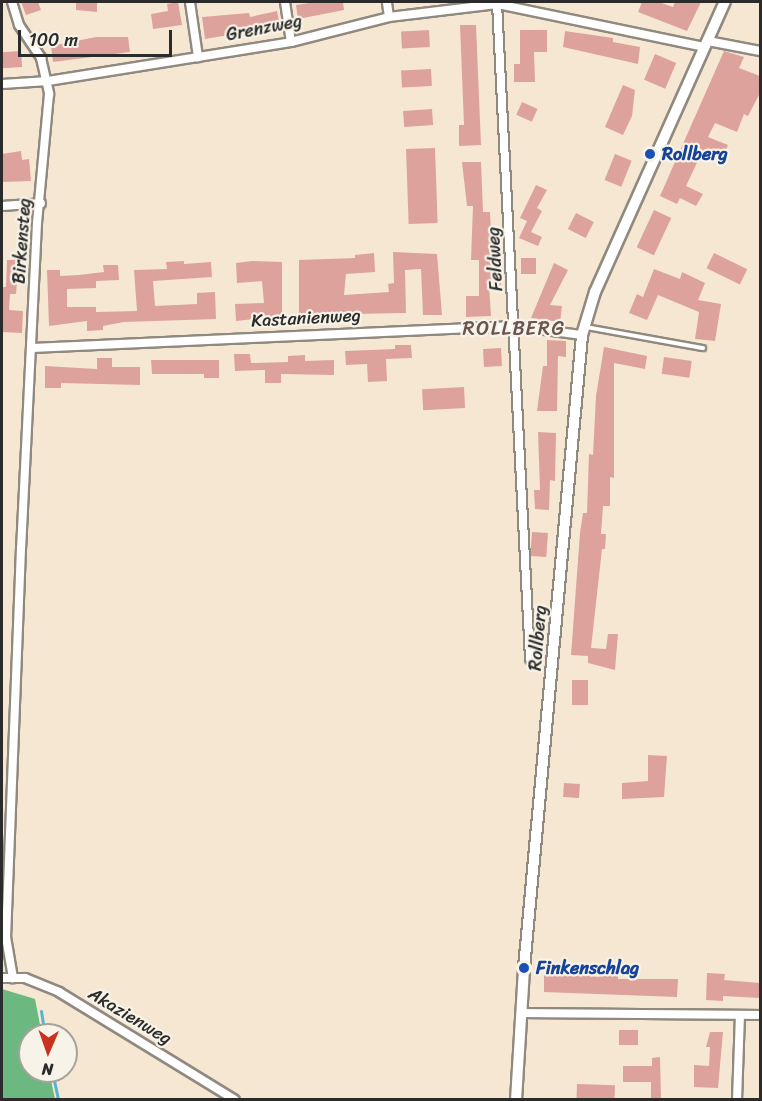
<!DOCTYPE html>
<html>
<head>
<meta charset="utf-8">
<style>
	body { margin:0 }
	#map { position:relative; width:762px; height:1101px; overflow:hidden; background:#f6e7d3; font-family:Sriracha,sans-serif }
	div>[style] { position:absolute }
	.forest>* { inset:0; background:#6bb880 }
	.stream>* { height:3px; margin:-1.5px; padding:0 1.5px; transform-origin:1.5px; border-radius:1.5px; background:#54b5d2 }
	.building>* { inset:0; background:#dea29d; transform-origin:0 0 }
	.roads { filter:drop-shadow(2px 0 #90897f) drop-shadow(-2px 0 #90897f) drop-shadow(0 2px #90897f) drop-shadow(0 -2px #90897f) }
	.service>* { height:4px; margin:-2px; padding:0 2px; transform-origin:2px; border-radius:2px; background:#fff }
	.minor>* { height:8px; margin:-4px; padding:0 4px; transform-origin:4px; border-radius:4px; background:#fff }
	.secondary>* { height:10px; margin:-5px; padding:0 5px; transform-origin:5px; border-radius:5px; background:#fff }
	.dots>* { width:16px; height:16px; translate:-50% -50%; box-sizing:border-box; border:3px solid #f7f3e8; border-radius:50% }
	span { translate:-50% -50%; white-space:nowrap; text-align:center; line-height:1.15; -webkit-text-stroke:4.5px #f7f3e8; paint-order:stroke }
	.street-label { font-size:18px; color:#2b2b2b }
	.transit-label { font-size:18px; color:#164399; font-weight:700 }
	.left { translate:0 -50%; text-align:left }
	.neighbourhood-label { font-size:20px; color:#6a5553; letter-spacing:1.5px }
	.frame { position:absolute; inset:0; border:3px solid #2b2b2b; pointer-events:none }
	.north { position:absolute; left:18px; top:1023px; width:60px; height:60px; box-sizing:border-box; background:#f7f3e8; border:2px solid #a5a39c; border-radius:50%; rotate:182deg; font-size:16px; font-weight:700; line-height:24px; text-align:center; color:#2b2b2b }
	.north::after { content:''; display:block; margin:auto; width:21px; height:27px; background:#c8321e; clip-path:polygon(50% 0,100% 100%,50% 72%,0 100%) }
	.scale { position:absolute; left:18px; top:30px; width:154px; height:27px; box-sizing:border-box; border:3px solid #2b2b2b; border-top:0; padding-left:8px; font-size:18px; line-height:21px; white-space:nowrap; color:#2b2b2b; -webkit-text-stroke:4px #f7f3e8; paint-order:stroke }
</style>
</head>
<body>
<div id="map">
	<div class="forest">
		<div style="clip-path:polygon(2px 989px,35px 999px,42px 1035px,30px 1035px,30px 1071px,49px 1071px,55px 1099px,2px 1099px)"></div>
	</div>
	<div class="stream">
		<div style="left:41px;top:1011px;width:24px;rotate:81deg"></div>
		<div style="left:52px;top:1071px;width:30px;rotate:78deg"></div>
	</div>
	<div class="building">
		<div style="clip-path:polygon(21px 2px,38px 2px,41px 10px,26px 15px)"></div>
		<div style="clip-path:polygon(76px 2px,97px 2px,97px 12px,76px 10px)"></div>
		<div style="clip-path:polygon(178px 2px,182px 25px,153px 29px,151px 14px,168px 11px,167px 4px)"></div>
		<div style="clip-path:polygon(316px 2px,343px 2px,344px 10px,298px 19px,296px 5px)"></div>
		<div style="clip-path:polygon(642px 2px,659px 2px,673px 7px,675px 2px,701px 2px,687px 31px,638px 12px)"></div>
		<div style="clip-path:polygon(277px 11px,280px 26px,205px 39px,202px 17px,249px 13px,250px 17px)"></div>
		<div style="clip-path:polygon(460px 25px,476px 25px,481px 145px,459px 146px,459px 125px,464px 125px)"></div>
		<div style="left:429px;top:30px;width:17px;height:28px;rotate:87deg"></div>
		<div style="clip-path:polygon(520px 30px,547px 30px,547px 52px,534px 52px,535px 82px,514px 82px,514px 64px,520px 64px)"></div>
		<div style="clip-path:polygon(565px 31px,613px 38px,613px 42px,640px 47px,638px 64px,563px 47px)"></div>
		<div style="clip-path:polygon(96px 37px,128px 37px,130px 52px,53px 62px,51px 46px)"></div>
		<div style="left:21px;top:51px;width:16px;height:19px;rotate:86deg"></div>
		<div style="clip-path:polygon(724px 51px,744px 57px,739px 68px,760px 76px,760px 93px,748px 116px,744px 114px,737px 132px,715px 123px,708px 137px,728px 145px,722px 159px,702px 152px,686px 186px,703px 194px,696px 206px,680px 198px,677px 204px,660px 196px)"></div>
		<div style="left:655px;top:54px;width:23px;height:28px;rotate:23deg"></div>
		<div style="left:431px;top:69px;width:17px;height:30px;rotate:87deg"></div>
		<div style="clip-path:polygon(623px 85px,635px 90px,632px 116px,623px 135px,605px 127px)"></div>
		<div style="left:522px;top:102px;width:17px;height:14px;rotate:24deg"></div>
		<div style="left:432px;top:109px;width:16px;height:29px;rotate:86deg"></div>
		<div style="left:435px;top:148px;width:75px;height:29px;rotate:88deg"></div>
		<div style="clip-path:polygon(21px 151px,22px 160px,29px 159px,31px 181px,2px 182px,2px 154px)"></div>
		<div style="left:615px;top:154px;width:18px;height:28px;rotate:22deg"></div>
		<div style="clip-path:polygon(462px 162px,481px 162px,483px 212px,490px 212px,493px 269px,501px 269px,501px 285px,489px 285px,491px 316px,466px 317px,466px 296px,479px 296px,479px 260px,471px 260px,473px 206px,467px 206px)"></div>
		<div style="clip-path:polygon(536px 185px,547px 190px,537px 208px,542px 211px,531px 232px,542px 237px,538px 246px,519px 238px,527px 221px,520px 218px)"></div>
		<div style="left:654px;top:210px;width:19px;height:41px;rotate:25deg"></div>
		<div style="left:576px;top:213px;width:20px;height:18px;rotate:27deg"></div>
		<div style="clip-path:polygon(393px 252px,437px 254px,442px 315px,423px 315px,421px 269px,405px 270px,406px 313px,299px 315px,299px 260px,355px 258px,355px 255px,374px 253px,375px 272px,346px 274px,344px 295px,389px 292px,388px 284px,394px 283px)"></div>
		<div style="left:714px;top:253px;width:37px;height:17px;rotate:26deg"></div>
		<div style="clip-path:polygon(14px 254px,23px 254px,22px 269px,18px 269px,16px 294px,10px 294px,9px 310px,23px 311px,22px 333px,2px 332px,2px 287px,6px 287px,7px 260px,14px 260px)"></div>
		<div style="left:521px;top:258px;width:15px;height:16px"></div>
		<div style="clip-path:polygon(184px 261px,184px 264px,211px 262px,212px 277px,153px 281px,155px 306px,197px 304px,197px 293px,215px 292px,216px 319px,124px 322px,103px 326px,103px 330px,87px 331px,87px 321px,49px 326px,47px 270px,60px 270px,60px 276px,79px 275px,104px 272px,103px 265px,118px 265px,119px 280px,96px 281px,96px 288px,67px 289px,67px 307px,96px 307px,96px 312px,137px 311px,134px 270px,167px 269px,166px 262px)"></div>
		<div style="clip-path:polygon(252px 261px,282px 262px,282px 316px,236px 321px,235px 304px,264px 303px,262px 281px,237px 283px,236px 263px)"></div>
		<div style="clip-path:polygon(554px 263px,568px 270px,550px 305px,562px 306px,560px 322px,531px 318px)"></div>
		<div style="clip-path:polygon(654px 269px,680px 279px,682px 272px,705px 283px,698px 300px,721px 304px,715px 341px,695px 339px,699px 312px,658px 295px,647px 320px,629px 313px,637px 294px,643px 297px)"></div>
		<div style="clip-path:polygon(547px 340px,566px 341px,566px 357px,558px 356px,557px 411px,537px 411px,543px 366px,547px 366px)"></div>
		<div style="clip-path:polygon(395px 345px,411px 345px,412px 358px,386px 359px,387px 381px,368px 382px,367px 364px,346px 365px,345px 351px,395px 349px)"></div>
		<div style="clip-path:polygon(604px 347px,647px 356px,645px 369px,614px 363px,614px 478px,610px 477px,610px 506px,603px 506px,601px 534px,606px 534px,605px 549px,602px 549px,591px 648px,606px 649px,608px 634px,618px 634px,615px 670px,588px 663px,588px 656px,571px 655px,580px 533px,583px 513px,587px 513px,589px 454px,593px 455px,596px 396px)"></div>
		<div style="left:501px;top:348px;width:18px;height:18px;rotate:87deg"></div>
		<div style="clip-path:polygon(234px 354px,250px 354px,251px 363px,288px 362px,288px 356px,305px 355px,305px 361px,334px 360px,334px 375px,281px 374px,281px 383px,265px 383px,265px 370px,235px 371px)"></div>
		<div style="left:664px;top:357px;width:28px;height:17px;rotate:8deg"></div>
		<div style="clip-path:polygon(97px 358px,112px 358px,112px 367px,140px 367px,140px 385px,61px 383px,61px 388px,45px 388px,45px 366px,97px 369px)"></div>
		<div style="clip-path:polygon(151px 360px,219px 360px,219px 378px,204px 378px,204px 374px,152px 374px)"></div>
		<div style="left:464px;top:387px;width:21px;height:42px;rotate:87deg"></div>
		<div style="clip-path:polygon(538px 432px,556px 433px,555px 481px,550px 480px,549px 510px,535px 509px,534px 490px,540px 490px)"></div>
		<div style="left:532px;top:532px;width:16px;height:24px;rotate:4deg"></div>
		<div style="left:572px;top:680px;width:16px;height:25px"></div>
		<div style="clip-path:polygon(648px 755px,667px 756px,664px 797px,622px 799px,622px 783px,648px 781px)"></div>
		<div style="left:564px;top:783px;width:16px;height:14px;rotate:4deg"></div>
		<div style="clip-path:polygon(544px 971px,599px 977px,599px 971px,618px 972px,618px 979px,678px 979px,677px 997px,544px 992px)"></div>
		<div style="clip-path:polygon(707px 973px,725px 974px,724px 980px,760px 983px,760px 998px,723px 996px,723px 1001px,706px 1000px)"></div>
		<div style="left:619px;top:1030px;width:19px;height:15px"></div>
		<div style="clip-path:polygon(710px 1032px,723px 1032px,718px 1088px,694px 1087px,694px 1065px,709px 1066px,710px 1047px,706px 1047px)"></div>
		<div style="clip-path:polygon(660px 1057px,661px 1099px,651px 1099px,651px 1082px,623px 1082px,623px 1066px,652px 1066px,652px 1058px)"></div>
		<div style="left:577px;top:1084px;width:38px;height:16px;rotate:2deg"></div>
	</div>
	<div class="roads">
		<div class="service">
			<div style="left:586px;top:327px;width:119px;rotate:10.2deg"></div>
		</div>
		<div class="minor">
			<div style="left:12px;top:2px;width:24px;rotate:73deg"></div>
			<div style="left:19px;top:25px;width:40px;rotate:56deg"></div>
			<div style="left:41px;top:58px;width:37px;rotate:77deg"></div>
			<div style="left:49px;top:94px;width:130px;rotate:95.3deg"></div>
			<div style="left:37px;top:223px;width:325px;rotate:92.8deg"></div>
			<div style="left:21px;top:548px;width:389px;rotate:92.2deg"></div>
			<div style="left:6px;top:937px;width:42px;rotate:80.3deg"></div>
			<div style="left:190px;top:2px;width:56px;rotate:81.7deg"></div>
			<div style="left:285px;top:2px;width:40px;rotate:81.5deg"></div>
			<div style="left:389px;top:17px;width:109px;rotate:-6.9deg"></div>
			<div style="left:708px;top:41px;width:53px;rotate:10.9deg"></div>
			<div style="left:2px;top:84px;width:46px;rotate:-3.7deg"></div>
			<div style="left:48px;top:81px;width:246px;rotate:-9.1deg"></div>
			<div style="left:291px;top:42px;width:101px;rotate:-14.3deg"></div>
			<div style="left:389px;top:17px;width:15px;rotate:-98deg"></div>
			<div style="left:2px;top:206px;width:39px;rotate:-4deg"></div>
			<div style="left:32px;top:348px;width:484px;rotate:-2.6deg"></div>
			<div style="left:515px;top:326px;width:68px;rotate:7.7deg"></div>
			<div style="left:530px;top:659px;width:656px;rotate:-92.88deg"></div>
			<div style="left:497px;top:4px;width:212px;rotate:11.7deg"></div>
			<div style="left:2px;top:978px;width:23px"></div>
			<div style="left:25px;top:978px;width:37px;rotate:22deg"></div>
			<div style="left:59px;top:992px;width:206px;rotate:31.5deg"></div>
			<div style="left:521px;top:1013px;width:239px;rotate:0.5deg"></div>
			<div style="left:737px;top:1100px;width:85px;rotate:-88deg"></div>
		</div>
		<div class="secondary">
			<div style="left:516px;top:1100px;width:132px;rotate:-86.5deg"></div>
			<div style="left:524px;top:968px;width:636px;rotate:-84.76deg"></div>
			<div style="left:582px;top:335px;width:45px;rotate:-73.2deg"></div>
			<div style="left:595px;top:292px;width:318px;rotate:-65.9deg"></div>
		</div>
	</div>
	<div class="dots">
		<div style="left:650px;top:154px;background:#1a4fb4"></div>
		<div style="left:524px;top:968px;background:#1a4fb4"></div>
	</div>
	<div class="street-label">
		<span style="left:264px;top:28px;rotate:-11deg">Grenzweg</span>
		<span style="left:22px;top:241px;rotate:-86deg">Birkensteg</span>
		<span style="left:495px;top:259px;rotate:-93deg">Feldweg</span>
		<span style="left:306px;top:318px;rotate:-3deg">Kastanienweg</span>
		<span style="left:538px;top:638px;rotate:-85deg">Rollberg</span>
		<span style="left:130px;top:1016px;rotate:31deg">Akazienweg</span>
	</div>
	<div class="transit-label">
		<span class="left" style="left:662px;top:154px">Rollberg</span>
		<span class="left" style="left:536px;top:968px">Finkenschlag</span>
	</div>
	<div class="neighbourhood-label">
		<span style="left:514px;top:328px">ROLLBERG</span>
	</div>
	<div class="frame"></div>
	<div class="north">N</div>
	<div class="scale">100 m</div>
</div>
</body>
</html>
